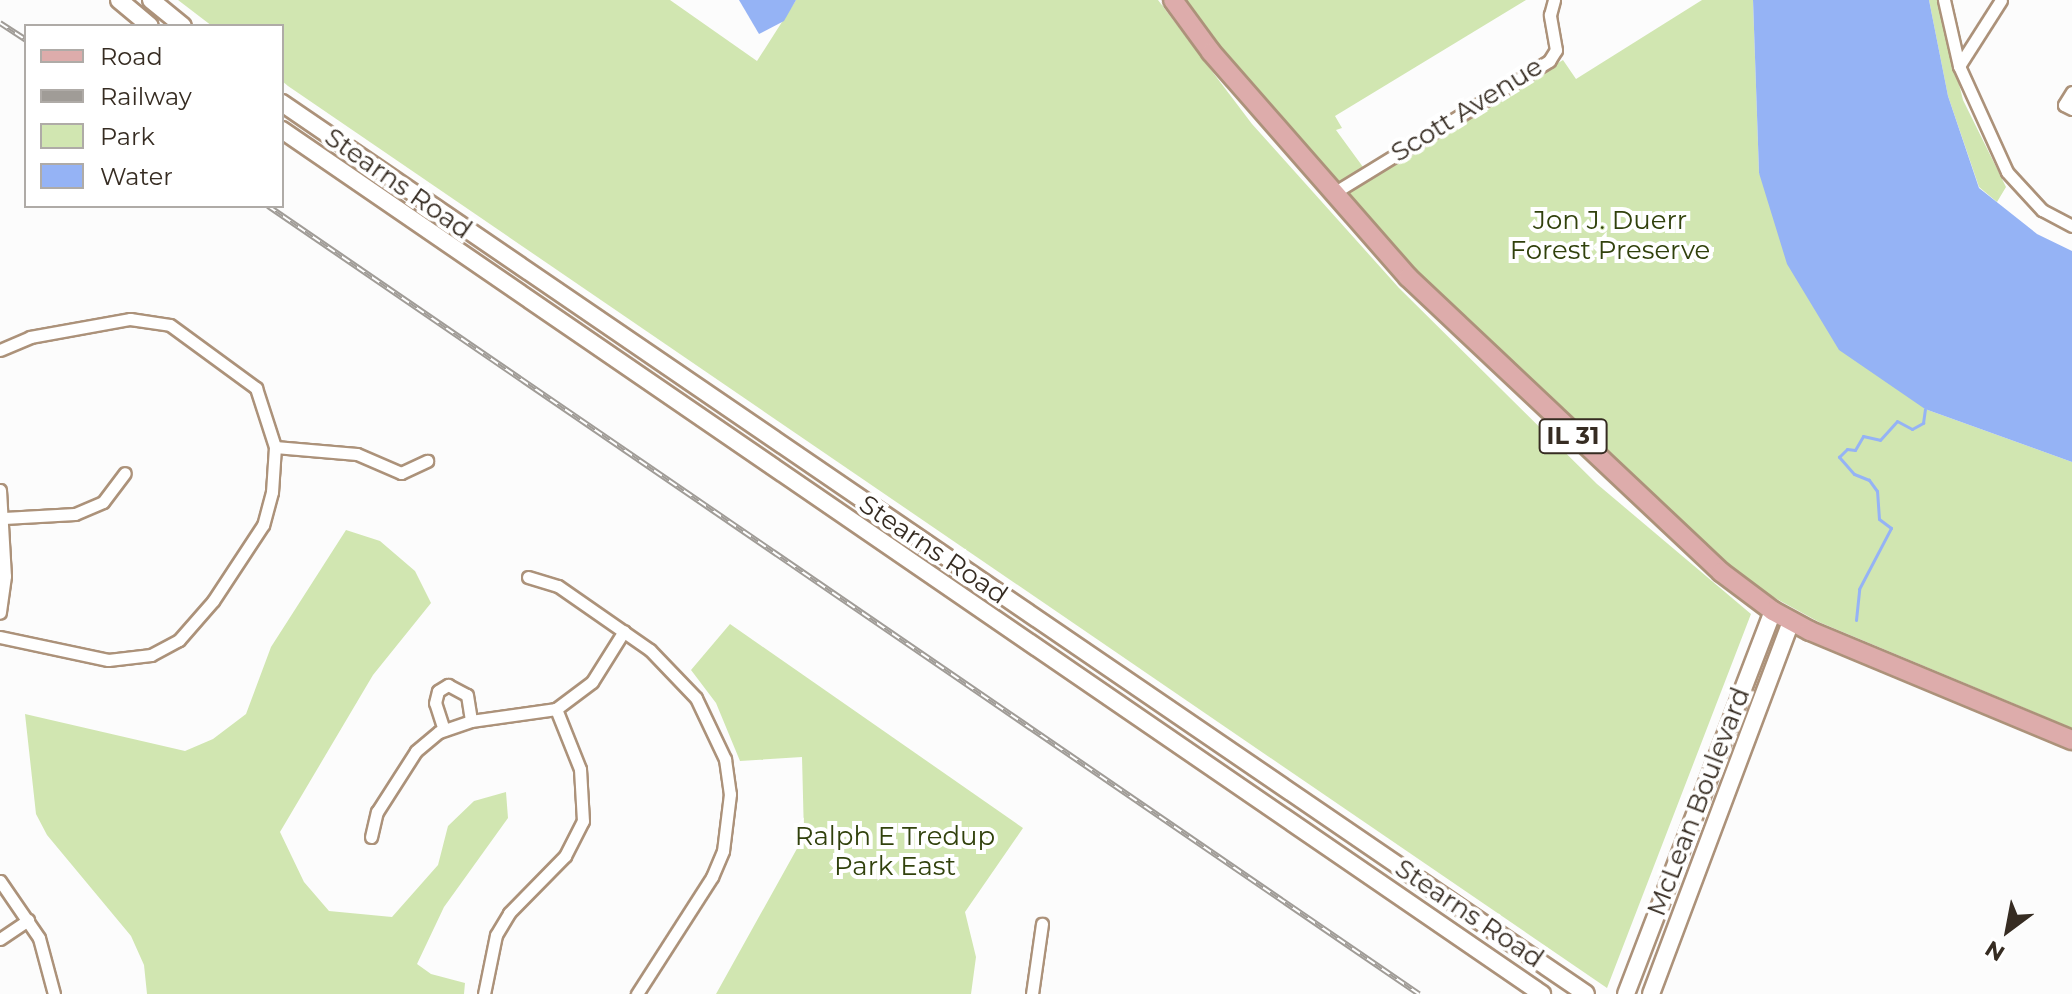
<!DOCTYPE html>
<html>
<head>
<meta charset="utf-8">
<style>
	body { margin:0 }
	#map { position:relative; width:2072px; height:994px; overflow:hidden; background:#fcfcfc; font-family:Montserrat,sans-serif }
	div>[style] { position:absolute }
	.green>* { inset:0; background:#d1e6b1 }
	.water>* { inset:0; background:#95b3f5 }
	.stream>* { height:3px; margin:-1.5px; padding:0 1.5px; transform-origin:1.5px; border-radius:1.5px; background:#95b3f5 }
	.roads { filter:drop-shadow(2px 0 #ac927a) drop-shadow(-2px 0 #ac927a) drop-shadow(0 2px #ac927a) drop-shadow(0 -2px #ac927a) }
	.minor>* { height:11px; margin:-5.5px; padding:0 5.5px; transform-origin:5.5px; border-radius:5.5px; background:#fff }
	.secondary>* { height:16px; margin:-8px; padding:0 8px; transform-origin:8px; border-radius:8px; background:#fff }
	.primary>* { height:18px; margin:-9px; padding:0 9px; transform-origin:9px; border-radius:9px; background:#ddacab }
	.rail>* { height:6px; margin-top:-3px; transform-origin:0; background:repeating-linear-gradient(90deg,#fff 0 9px,#a09c97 0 18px); box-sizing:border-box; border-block:2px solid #a09c97 }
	span { translate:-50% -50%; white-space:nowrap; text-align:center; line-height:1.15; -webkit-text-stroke:8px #fff; paint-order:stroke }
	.shield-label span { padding:2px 6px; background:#fff; border:2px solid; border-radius:6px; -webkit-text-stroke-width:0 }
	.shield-label { font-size:24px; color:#362c22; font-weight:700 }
	.street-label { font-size:26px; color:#362c22 }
	.park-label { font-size:26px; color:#31410c }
	.legend { position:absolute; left:24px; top:24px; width:260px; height:184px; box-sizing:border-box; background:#fff; border:2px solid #afaba7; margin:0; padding:10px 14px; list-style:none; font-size:24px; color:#362c22 }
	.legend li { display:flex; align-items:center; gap:16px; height:40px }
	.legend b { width:40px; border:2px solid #afaba7 }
	.north { position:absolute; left:1968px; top:890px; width:80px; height:80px; -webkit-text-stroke:6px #fff; paint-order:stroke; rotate:212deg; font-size:22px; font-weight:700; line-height:32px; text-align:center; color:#362c22 }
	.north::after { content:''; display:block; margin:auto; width:28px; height:36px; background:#362c22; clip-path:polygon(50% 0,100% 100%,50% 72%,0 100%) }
</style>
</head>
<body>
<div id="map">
	<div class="green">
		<div style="clip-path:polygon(178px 0,670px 0,757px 61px,796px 0,1158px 0,1252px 124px,1399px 288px,1597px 484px,1751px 614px,1607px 988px,288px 86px,282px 81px,282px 26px,212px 26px)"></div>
		<div style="clip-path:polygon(1183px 0,1526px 0,1335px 116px,1342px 128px,1336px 130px,1371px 178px,1563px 60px,1576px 79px,1702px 0,1753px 0,1759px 173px,1925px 409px,2072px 462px,2072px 728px,1819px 622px,1753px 586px,1449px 307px,1311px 158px,1224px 57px)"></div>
		<div style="clip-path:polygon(1929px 0,1938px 0,1963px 100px,2006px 187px,1997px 202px,1979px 187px,1948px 96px)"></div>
		<div style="clip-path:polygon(346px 530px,380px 541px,415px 571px,431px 603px,373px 675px,280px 832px,304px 882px,329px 911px,392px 917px,438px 865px,448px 826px,474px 801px,506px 792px,508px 818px,444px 907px,417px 964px,431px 974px,465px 983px,464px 994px,147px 994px,144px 965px,131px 936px,47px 835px,36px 814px,25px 714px,185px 751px,213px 739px,246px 714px,271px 647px)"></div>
		<div style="clip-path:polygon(730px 624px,1023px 828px,965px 912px,976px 957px,971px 994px,716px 994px,804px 836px,802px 757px,740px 761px,716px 703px,691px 670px)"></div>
	</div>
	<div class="water">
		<div style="clip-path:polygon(739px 0,796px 0,784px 21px,759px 34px)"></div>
		<div style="clip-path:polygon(1753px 0,1929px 0,1948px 96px,1979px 188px,2037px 234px,2072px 251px,2072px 462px,1925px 409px,1839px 350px,1787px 264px,1759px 173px)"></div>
	</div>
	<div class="stream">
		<div style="left:1856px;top:620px;width:31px;rotate:-84deg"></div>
		<div style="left:1859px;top:589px;width:69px;rotate:-62.3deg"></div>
		<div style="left:1891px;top:528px;width:15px;rotate:-143deg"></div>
		<div style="left:1879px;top:519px;width:28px;rotate:-94deg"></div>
		<div style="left:1877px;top:491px;width:14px;rotate:-126deg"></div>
		<div style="left:1869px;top:480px;width:16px;rotate:-158deg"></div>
		<div style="left:1854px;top:474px;width:23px;rotate:-131deg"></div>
		<div style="left:1839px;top:457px;width:11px;rotate:-45deg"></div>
		<div style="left:1847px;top:449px;width:8px;rotate:7deg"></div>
		<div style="left:1855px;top:450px;width:16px;rotate:-60deg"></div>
		<div style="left:1863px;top:436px;width:17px;rotate:13deg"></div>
		<div style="left:1880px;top:440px;width:25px;rotate:-48deg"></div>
		<div style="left:1897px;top:421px;width:17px;rotate:28deg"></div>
		<div style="left:1912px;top:429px;width:13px;rotate:-29deg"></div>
		<div style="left:1923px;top:423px;width:14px;rotate:-82deg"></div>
	</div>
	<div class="roads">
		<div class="minor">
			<div style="left:1944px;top:0;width:68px;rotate:77.2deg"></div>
			<div style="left:1959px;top:66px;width:116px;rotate:65.6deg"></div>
			<div style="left:2007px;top:172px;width:52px;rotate:47.4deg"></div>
			<div style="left:2042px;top:210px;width:34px;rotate:28deg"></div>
			<div style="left:1959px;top:66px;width:78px;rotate:-57.5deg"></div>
			<div style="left:2072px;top:92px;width:15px;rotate:122deg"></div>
			<div style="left:2064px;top:105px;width:9px;rotate:27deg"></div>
			<div style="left:1332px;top:194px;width:255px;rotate:-31.5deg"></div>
			<div style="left:1549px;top:61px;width:13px;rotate:-58deg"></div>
			<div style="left:1556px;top:50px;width:36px;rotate:-100deg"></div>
			<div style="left:1550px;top:15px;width:16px;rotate:-75deg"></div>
			<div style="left:0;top:350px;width:33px;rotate:-23deg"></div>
			<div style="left:30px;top:337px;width:102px;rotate:-10.2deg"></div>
			<div style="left:130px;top:319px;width:40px;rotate:8.5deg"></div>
			<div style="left:170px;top:325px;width:107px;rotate:36.2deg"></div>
			<div style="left:256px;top:388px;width:62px;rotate:72.1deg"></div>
			<div style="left:275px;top:447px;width:45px;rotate:93.8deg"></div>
			<div style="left:272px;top:492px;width:34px;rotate:105deg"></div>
			<div style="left:263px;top:525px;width:91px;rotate:123.3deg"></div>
			<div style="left:213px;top:601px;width:52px;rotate:131.1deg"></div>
			<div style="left:179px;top:640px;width:32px;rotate:152deg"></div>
			<div style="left:151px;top:655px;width:43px;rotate:173.4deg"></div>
			<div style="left:108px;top:660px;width:110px;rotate:-168deg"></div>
			<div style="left:275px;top:447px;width:82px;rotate:4.9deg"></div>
			<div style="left:357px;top:454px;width:48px;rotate:23.4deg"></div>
			<div style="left:401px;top:473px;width:29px;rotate:-25deg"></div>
			<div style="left:0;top:490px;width:86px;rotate:86.7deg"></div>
			<div style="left:5px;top:576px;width:37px;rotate:98deg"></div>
			<div style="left:4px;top:518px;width:71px;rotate:-3.2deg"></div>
			<div style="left:75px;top:514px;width:30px;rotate:-23deg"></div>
			<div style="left:103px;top:502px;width:36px;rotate:-53deg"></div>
			<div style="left:528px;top:577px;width:31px;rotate:17deg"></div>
			<div style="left:558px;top:586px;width:112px;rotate:34.8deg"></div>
			<div style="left:650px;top:650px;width:66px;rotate:46.2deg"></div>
			<div style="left:696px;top:698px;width:68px;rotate:64.6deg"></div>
			<div style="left:725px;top:759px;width:35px;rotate:82deg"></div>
			<div style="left:730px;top:794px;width:57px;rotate:97deg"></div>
			<div style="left:723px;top:851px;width:28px;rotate:113deg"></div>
			<div style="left:712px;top:877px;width:139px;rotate:122.7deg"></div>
			<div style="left:444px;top:730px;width:28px;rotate:-108deg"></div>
			<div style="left:435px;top:703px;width:12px;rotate:-76deg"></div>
			<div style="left:438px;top:691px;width:12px;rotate:-31deg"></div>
			<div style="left:448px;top:685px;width:21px;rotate:28deg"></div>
			<div style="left:467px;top:695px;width:26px;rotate:81deg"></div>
			<div style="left:371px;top:837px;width:26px;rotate:-77deg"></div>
			<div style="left:377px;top:812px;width:72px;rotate:-57.4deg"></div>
			<div style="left:416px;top:751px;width:30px;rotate:-40deg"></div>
			<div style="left:439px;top:732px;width:34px;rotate:-19deg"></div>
			<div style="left:471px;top:721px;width:86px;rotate:-8deg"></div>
			<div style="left:556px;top:709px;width:45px;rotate:-36.9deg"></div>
			<div style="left:592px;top:682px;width:60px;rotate:-57.9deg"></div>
			<div style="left:0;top:881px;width:69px;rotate:55.6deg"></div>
			<div style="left:39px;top:938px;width:58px;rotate:75deg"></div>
			<div style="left:0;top:939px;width:34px;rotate:-34deg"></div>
			<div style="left:484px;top:994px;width:60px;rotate:-78.5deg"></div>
			<div style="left:496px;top:935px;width:26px;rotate:-59deg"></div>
			<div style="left:509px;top:913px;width:80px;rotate:-45.5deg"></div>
			<div style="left:565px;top:856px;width:39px;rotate:-63deg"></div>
			<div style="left:583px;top:821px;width:52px;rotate:-93.3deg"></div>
			<div style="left:580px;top:769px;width:65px;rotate:-111.8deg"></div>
			<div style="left:1032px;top:994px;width:71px;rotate:-81.9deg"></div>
		</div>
		<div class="secondary">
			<div style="left:119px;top:0;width:40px;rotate:40deg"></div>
			<div style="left:151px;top:0;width:41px;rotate:39.1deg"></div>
			<div style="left:282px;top:103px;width:1579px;rotate:34.34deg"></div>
			<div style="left:282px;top:130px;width:1528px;rotate:34.44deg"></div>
			<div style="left:1626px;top:994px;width:410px;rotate:-69deg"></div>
			<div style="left:1651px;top:994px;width:398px;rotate:-69.4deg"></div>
		</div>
		<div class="primary">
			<div style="left:1173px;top:0;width:64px;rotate:53.8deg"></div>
			<div style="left:1211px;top:52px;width:299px;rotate:48.8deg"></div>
			<div style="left:1408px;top:277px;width:430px;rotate:43.3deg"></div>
			<div style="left:1721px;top:572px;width:65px;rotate:36.9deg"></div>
			<div style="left:1773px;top:611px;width:42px;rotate:28.4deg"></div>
			<div style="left:1810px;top:631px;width:284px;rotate:22.6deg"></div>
		</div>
	</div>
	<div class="rail">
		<div style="left:0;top:23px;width:31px;rotate:33deg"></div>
		<div style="left:268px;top:206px;width:1395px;rotate:34.4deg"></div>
	</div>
	<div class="shield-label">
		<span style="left:1573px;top:436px">IL 31</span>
	</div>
	<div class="street-label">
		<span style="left:1467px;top:110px;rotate:-32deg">Scott Avenue</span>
		<span style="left:398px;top:184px;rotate:35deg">Stearns Road</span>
		<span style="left:933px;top:550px;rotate:34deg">Stearns Road</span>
		<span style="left:1699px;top:802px;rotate:-69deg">McLean Boulevard</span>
		<span style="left:1469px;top:914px;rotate:34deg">Stearns Road</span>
	</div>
	<div class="park-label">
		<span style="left:1610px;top:236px">Jon J. Duerr<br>Forest Preserve</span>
		<span style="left:895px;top:852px">Ralph E Tredup<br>Park East</span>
	</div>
	<ul class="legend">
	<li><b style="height:10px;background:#ddacab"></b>Road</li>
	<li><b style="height:10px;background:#a09c97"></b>Railway</li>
	<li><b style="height:22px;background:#d1e6b1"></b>Park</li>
	<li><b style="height:22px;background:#95b3f5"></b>Water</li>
	</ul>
	<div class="north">N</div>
</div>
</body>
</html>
